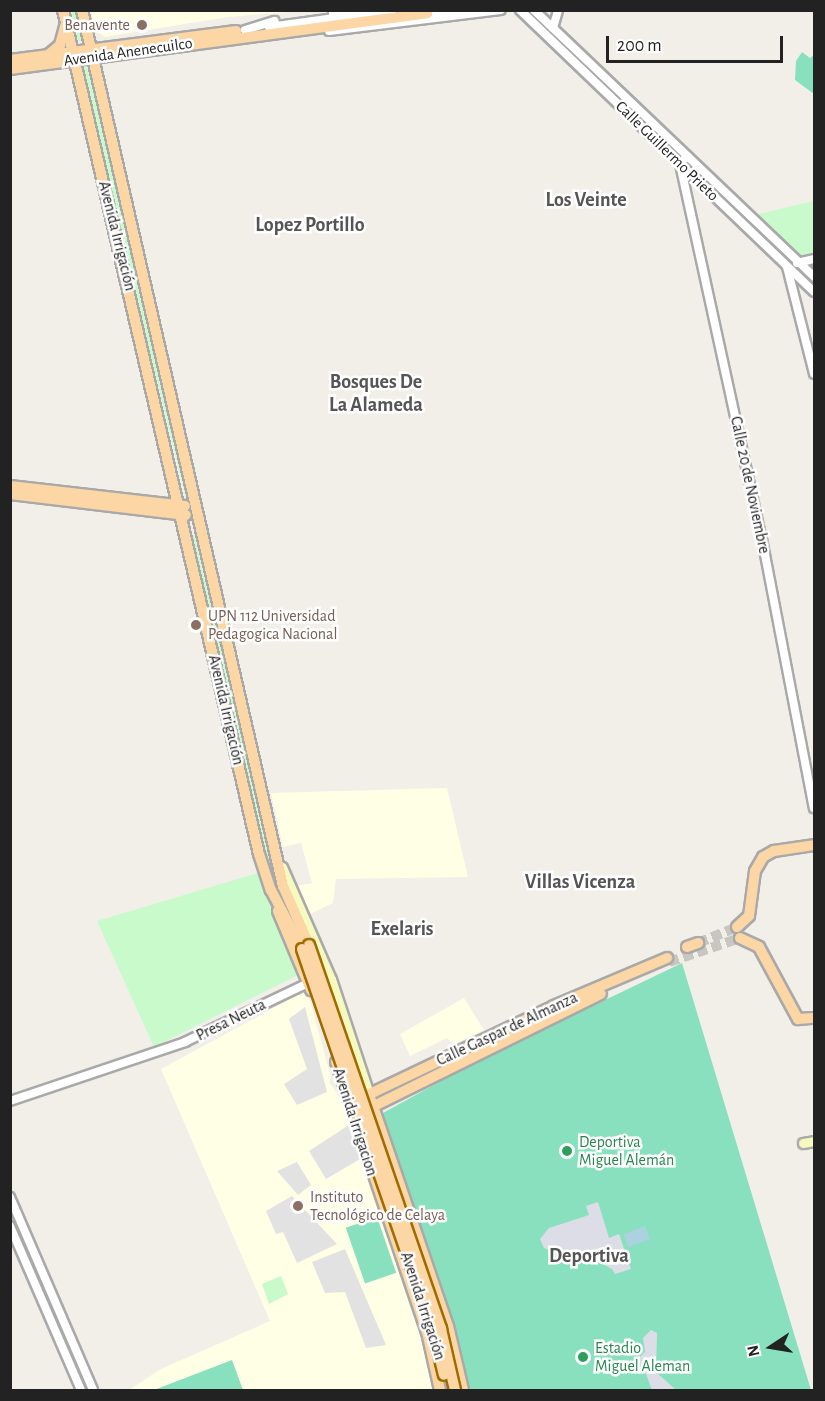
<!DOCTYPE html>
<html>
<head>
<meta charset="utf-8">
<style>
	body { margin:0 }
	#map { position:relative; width:825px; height:1401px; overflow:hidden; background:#f2efe9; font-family:"Alegreya Sans",sans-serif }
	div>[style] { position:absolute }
	.education>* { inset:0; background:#ffffe5 }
	.park>* { inset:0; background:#c8facc }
	.pitch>* { inset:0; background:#88e0be; transform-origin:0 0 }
	.parking>* { inset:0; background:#e2e2e2 }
	.plaza>* { inset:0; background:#dddde8 }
	.water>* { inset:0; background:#aad3df; transform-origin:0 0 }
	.primary-tunnel>* { height:10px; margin-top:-5px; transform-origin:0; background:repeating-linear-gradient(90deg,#c8c6c1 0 10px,transparent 0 15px) }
	.roads { filter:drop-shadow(2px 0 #a9a9a9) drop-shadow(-2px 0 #a9a9a9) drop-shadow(0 2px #a9a9a9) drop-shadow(0 -2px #a9a9a9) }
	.tertiary>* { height:8px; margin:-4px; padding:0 4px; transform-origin:4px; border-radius:4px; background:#fff }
	.secondary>* { height:9px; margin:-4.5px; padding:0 4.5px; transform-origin:4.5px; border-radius:4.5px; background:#f7fabf }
	.primary>* { height:10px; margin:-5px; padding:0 5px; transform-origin:5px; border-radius:5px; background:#fcd6a4 }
	.bridges { filter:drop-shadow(2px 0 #a06b00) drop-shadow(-2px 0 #a06b00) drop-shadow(0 2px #a06b00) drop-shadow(0 -2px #a06b00) }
	.primary-bridge>* { height:10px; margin:-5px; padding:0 5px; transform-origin:5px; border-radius:5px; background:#fcd6a4 }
	.dots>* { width:16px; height:16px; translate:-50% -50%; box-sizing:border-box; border:3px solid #fff; border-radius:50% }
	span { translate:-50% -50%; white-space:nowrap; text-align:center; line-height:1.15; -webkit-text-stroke:5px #fff; paint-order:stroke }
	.education-label { font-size:16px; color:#785e54 }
	.right { translate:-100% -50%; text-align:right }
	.left { translate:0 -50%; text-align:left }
	.street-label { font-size:16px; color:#222 }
	.leisure-label { font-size:16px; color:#27864d }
	.quarter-label { font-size:20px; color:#555; font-weight:700 }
	.frame { position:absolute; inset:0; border:12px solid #222; pointer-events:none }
	.north { position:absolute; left:741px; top:1317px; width:60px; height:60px; -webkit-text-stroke:4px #fff; paint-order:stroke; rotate:258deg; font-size:16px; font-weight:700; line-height:24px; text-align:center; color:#222 }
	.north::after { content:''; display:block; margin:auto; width:21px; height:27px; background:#222; clip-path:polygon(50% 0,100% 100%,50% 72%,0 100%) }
	.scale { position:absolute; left:606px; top:36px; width:177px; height:27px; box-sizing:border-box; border:3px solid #222; border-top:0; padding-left:8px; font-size:18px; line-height:21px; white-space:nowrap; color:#222; -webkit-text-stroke:4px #fff; paint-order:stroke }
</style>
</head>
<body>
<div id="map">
	<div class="education">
		<div style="clip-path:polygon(91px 11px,286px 10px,286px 12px,228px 17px,105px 37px,96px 31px)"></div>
		<div style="clip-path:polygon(447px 788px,468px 877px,336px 879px,333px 903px,310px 914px,297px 886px,312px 883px,301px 843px,283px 847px,271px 793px)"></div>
		<div style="clip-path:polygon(307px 990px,331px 1077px,329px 1082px,342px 1101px,421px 1335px,433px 1390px,129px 1390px,161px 1369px,270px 1321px,161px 1069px)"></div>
		<div style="clip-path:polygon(464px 998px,484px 1030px,454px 1044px,447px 1038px,410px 1056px,400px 1034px)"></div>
	</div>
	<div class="park">
		<div style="clip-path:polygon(71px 11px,78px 11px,81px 41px,78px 41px)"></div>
		<div style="clip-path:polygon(79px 63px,86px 65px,103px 123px,189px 493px,186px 499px)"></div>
		<div style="clip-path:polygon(814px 201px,814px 258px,800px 261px,750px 216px)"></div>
		<div style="clip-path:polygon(194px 534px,269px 850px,287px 912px,270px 878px,191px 538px)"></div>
		<div style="clip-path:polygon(258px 873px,300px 974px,154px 1047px,97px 921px)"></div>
		<div style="clip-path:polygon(281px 1276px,288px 1294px,269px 1304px,262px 1284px)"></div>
	</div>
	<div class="pitch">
		<div style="clip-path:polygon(802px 52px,810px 58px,814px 55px,814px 94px,795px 80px,796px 61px)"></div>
		<div style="clip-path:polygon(682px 963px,811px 1390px,466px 1390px,447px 1309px,383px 1113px,470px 1065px)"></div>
		<div style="left:377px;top:1217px;width:59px;height:33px;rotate:71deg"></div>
		<div style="clip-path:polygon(232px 1360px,243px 1390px,154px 1390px)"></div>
	</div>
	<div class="parking">
		<div style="clip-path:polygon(305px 1007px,327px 1092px,297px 1105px,284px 1084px,307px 1069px,289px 1019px)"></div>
		<div style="clip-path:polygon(349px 1125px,360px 1159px,326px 1179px,309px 1151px)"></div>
		<div style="clip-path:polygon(297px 1162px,311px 1185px,298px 1195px,277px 1171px)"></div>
		<div style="clip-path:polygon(292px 1196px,337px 1244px,297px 1263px,283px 1232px,276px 1234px,266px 1211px)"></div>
		<div style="clip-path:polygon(345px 1249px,386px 1345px,366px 1348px,345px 1292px,325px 1293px,312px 1262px)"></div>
	</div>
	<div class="plaza">
		<div style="clip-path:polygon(598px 1202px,609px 1238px,619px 1234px,631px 1269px,615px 1274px,612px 1269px,582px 1253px,577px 1261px,544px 1248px,540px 1239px,549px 1228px,589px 1215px,586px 1206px)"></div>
		<div style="clip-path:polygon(651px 1330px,657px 1333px,656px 1372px,676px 1390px,652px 1390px,645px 1371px,636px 1361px,645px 1352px,643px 1338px)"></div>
	</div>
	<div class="water">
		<div style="left:645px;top:1226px;width:14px;height:23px;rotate:69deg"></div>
	</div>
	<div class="primary-tunnel">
		<div style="left:698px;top:943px;width:42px;rotate:-22.3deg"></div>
		<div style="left:669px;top:962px;width:75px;rotate:-18.7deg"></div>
	</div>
	<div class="roads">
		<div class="tertiary">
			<div style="left:520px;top:10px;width:407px;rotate:43.8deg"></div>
			<div style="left:534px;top:10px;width:387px;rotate:43.6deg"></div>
			<div style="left:333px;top:13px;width:17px;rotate:-10deg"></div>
			<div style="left:427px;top:13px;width:22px;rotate:-8deg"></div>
			<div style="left:269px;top:27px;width:125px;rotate:-7.8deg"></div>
			<div style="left:553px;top:28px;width:19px;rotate:-74deg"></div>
			<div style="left:245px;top:30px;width:31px;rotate:-17deg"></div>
			<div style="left:329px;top:31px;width:173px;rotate:-7deg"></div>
			<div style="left:687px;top:156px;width:11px;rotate:131deg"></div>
			<div style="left:680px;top:164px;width:384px;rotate:77.7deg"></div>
			<div style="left:762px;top:539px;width:274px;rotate:79.1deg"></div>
			<div style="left:797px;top:263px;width:17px;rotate:-13deg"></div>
			<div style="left:787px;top:267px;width:110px;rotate:75.8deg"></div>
			<div style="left:10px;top:1101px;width:185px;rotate:-18.6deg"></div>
			<div style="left:185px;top:1042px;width:136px;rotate:-25.6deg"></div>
			<div style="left:10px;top:1197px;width:210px;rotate:66.7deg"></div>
			<div style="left:10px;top:1226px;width:179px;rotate:66.6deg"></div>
		</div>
		<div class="secondary">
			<div style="left:282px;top:867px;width:122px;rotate:66.4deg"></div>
			<div style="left:331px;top:979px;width:121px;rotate:71.7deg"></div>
			<div style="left:803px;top:1143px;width:11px;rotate:-10deg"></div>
		</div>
		<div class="primary">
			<div style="left:63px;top:10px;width:866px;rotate:76.93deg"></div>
			<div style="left:259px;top:854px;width:38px;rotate:72deg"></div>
			<div style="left:271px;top:890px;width:67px;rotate:62.3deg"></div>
			<div style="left:82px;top:10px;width:899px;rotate:77.08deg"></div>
			<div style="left:283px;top:886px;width:64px;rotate:66.2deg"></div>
			<div style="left:48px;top:55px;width:16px;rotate:-40deg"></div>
			<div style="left:60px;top:45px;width:20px;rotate:-75deg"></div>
			<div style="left:10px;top:60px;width:228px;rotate:-7.3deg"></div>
			<div style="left:10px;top:69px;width:421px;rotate:-7.6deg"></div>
			<div style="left:10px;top:486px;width:176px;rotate:6.5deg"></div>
			<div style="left:10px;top:494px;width:177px;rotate:6.8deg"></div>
			<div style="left:278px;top:911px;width:86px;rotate:67.3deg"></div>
			<div style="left:737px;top:927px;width:16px;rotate:-43deg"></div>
			<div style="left:749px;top:916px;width:45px;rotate:-82.4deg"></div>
			<div style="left:755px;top:871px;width:16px;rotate:-60deg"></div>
			<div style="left:763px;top:857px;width:13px;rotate:-29deg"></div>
			<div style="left:774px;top:851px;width:40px;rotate:-8.5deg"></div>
			<div style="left:740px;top:938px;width:21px;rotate:25deg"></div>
			<div style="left:759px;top:947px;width:82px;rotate:61.6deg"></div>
			<div style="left:798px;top:1019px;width:16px;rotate:-4deg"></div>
			<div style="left:687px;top:947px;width:12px;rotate:-20deg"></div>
			<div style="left:336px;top:1062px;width:285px;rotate:71.4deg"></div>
			<div style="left:427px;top:1332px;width:59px;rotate:77.4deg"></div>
			<div style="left:371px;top:1100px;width:239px;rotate:71.2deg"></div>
			<div style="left:448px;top:1326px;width:66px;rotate:76.8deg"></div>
			<div style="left:355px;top:1101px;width:221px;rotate:-25.5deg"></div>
			<div style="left:554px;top:1006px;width:123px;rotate:-23deg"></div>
			<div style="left:374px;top:1106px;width:253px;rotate:-26.3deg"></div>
		</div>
	</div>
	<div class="bridges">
		<div class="primary-bridge">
			<div style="left:309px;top:945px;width:406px;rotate:71deg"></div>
			<div style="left:441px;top:1329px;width:63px;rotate:77.1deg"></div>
			<div style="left:302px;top:949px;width:403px;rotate:71deg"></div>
			<div style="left:433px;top:1330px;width:46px;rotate:76.3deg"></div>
		</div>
	</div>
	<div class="dots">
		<div style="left:142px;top:25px;background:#8d6e63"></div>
		<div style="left:196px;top:625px;background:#8d6e63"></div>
		<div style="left:567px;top:1151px;background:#2e9e5b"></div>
		<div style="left:298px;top:1206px;background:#8d6e63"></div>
		<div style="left:583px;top:1357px;background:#2e9e5b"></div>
	</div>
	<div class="education-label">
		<span class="right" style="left:130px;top:25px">Benavente</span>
		<span class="left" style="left:208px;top:625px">UPN 112 Universidad<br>Pedagogica Nacional</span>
		<span class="left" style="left:310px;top:1206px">Instituto<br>Tecnológico de Celaya</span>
	</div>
	<div class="street-label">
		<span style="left:128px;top:52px;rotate:-8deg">Avenida Anenecuilco</span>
		<span style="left:667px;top:151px;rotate:44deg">Calle Guillermo Prieto</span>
		<span style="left:117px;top:236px;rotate:76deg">Avenida Irrigación</span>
		<span style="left:750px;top:485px;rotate:78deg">Calle 20 de Noviembre</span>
		<span style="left:226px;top:710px;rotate:77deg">Avenida Irrigación</span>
		<span style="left:231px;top:1020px;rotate:-26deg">Presa Neuta</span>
		<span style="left:507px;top:1029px;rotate:-25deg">Calle Gaspar de Almanza</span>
		<span style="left:355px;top:1122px;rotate:72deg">Avenida Irrigacion</span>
		<span style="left:423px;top:1306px;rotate:72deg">Avenida Irrigación</span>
	</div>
	<div class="leisure-label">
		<span class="left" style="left:579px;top:1151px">Deportiva<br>Miguel Alemán</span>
		<span class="left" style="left:595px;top:1357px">Estadio<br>Miguel Aleman</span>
	</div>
	<div class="quarter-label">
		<span style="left:586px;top:200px">Los Veinte</span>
		<span style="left:310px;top:225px">Lopez Portillo</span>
		<span style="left:376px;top:394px">Bosques De<br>La Alameda</span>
		<span style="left:580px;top:882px">Villas Vicenza</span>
		<span style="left:402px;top:929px">Exelaris</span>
		<span style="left:589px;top:1256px">Deportiva</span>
	</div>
	<div class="frame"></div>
	<div class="north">N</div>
	<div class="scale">200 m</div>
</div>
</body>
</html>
